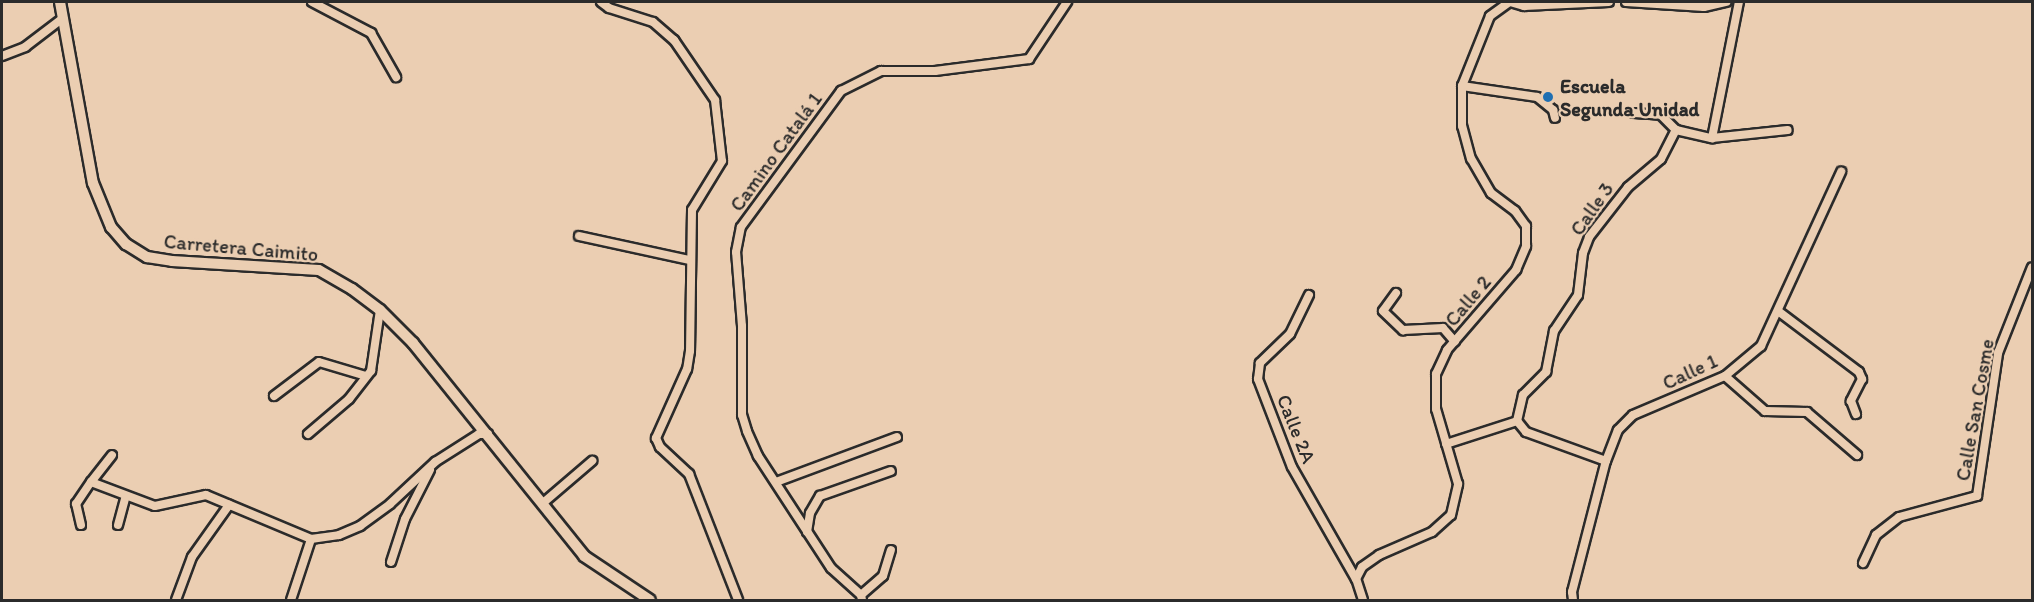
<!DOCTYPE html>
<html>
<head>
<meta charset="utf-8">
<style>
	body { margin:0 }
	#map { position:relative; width:2034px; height:602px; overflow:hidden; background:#ebceb2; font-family:Itim,sans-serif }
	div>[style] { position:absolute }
	.roads { filter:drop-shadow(2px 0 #2b2b2b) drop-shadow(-2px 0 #2b2b2b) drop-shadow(0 2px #2b2b2b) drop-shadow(0 -2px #2b2b2b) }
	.street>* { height:8px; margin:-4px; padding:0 4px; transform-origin:4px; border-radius:4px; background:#ebceb2 }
	.secondary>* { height:10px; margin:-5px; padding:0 5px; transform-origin:5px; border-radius:5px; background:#ebceb2 }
	.dots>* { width:16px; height:16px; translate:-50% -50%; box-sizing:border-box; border:3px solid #ebceb2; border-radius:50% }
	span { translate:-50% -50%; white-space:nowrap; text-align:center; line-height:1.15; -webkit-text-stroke:4.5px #ebceb2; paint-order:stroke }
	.poi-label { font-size:20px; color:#2b2b2b; font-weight:700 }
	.left { translate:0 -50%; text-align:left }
	.street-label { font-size:20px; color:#2b2b2b }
	.frame { position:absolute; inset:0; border:3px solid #2b2b2b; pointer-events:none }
</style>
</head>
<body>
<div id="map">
	<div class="roads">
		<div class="street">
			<div style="left:312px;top:2px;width:67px;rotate:27.7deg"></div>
			<div style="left:371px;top:33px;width:51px;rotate:60.4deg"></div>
			<div style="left:601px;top:2px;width:10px;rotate:37deg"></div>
			<div style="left:609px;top:8px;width:46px;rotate:17.7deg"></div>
			<div style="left:653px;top:22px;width:28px;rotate:41deg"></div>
			<div style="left:674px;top:40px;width:73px;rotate:55.7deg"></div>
			<div style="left:715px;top:100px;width:61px;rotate:83.5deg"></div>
			<div style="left:722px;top:161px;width:57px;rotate:121.5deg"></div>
			<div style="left:692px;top:210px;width:141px;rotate:90.8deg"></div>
			<div style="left:690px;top:351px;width:18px;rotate:99deg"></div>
			<div style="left:687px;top:369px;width:76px;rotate:114.2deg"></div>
			<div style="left:656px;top:438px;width:10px;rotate:66deg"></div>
			<div style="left:660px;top:447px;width:40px;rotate:43deg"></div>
			<div style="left:689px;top:474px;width:135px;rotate:68.7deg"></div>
			<div style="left:1510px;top:2px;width:15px;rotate:16deg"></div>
			<div style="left:1524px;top:6px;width:85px;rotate:-2.7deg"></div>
			<div style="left:1626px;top:2px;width:78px;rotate:3.7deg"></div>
			<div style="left:1704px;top:7px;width:23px;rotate:-13deg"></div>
			<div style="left:2px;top:56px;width:25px;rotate:-21deg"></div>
			<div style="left:25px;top:47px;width:48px;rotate:-37.3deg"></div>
			<div style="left:1462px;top:86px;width:76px;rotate:8.3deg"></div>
			<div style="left:1537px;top:97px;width:21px;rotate:39deg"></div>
			<div style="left:1553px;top:110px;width:8px;rotate:76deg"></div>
			<div style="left:1634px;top:113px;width:27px;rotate:4deg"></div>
			<div style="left:1661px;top:115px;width:21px;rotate:45deg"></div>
			<div style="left:1712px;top:138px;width:139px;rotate:-78.8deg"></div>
			<div style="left:579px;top:236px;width:113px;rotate:12.3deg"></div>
			<div style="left:1396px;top:293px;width:22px;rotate:126deg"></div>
			<div style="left:1383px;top:311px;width:28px;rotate:44deg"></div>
			<div style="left:1403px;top:330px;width:40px;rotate:-2.9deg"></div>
			<div style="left:1443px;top:328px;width:18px;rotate:49deg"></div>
			<div style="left:1309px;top:295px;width:43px;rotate:116deg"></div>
			<div style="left:1290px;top:334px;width:42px;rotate:136deg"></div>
			<div style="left:1260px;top:363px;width:16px;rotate:97deg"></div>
			<div style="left:1258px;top:379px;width:94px;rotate:68.9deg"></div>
			<div style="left:1292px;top:467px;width:129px;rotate:60.3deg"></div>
			<div style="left:1778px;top:311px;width:101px;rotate:37deg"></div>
			<div style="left:1859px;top:372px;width:8px;rotate:67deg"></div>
			<div style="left:1862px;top:379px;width:25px;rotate:117deg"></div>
			<div style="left:1851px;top:401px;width:14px;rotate:69deg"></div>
			<div style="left:1725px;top:376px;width:53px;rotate:41.2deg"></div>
			<div style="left:1765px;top:411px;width:42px;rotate:1.4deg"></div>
			<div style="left:1807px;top:412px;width:66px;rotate:40.7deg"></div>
			<div style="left:274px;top:396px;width:56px;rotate:-37.1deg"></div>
			<div style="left:319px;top:362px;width:49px;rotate:16.6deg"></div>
			<div style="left:308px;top:434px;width:54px;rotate:-40.5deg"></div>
			<div style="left:349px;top:399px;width:36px;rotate:-52deg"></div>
			<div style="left:371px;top:371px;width:62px;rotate:-81.6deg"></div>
			<div style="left:1446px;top:444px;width:75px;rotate:-17.9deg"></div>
			<div style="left:1606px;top:461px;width:85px;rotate:-160.1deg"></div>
			<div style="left:1526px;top:432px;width:14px;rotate:-129deg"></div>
			<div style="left:1517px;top:421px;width:27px;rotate:-77deg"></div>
			<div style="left:1523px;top:395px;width:33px;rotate:-45deg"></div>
			<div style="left:1546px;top:372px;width:42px;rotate:-79deg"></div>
			<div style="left:1554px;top:331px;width:43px;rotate:-56.3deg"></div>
			<div style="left:1578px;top:295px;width:42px;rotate:-83.2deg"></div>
			<div style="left:1583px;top:253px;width:17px;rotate:-69deg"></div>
			<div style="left:1589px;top:237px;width:63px;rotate:-52deg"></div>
			<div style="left:1628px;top:187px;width:43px;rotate:-40.3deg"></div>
			<div style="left:1661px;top:159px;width:33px;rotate:-63deg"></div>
			<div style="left:1676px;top:130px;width:37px;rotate:13deg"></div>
			<div style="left:1712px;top:138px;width:76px;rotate:-6deg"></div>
			<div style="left:91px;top:482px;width:34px;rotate:-52deg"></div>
			<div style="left:776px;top:482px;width:129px;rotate:-20.4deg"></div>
			<div style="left:543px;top:503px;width:65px;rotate:-40.6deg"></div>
			<div style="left:81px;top:525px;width:22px;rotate:-103deg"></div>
			<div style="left:76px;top:504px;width:27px;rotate:-56deg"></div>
			<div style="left:91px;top:482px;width:68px;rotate:20.6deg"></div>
			<div style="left:155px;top:506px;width:52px;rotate:-12.2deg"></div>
			<div style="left:206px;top:495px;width:114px;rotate:22.7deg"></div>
			<div style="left:311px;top:539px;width:28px;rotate:-8deg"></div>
			<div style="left:339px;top:535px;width:23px;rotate:-23deg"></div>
			<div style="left:360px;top:526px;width:37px;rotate:-36deg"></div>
			<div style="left:390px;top:504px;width:62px;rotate:-43deg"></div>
			<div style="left:435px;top:462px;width:52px;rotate:-32.5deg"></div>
			<div style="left:479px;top:434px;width:9px"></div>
			<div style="left:118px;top:525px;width:30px;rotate:-75deg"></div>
			<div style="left:807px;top:532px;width:19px;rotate:-81deg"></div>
			<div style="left:810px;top:513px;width:20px;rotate:-60deg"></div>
			<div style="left:820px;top:496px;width:75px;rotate:-19.4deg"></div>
			<div style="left:391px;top:562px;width:45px;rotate:-72deg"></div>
			<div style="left:405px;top:519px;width:55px;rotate:-63deg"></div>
			<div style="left:1863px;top:563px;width:31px;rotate:-65deg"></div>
			<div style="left:1876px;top:535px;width:29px;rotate:-38deg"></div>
			<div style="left:1899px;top:517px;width:81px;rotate:-15.1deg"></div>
			<div style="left:1977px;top:496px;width:145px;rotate:-81.6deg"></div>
			<div style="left:1998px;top:353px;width:92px;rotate:-68.4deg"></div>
			<div style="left:861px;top:595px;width:29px;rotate:-41deg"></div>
			<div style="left:883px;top:576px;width:27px;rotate:-73deg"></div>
			<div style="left:176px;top:600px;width:46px;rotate:-69.6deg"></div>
			<div style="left:192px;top:557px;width:64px;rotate:-54.6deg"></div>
			<div style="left:291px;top:600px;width:64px;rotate:-71.8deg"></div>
			<div style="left:862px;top:600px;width:5px;rotate:-101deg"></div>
			<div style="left:861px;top:595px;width:40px;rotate:-138deg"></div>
			<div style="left:831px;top:568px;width:134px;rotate:-123.1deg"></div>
			<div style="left:758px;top:456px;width:27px;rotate:-114deg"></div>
			<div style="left:747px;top:431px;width:17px;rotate:-107deg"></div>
			<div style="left:742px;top:415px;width:89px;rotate:-90deg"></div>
			<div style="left:742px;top:326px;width:74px;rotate:-94.6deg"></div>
			<div style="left:736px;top:252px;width:25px;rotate:-79deg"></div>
			<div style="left:741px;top:227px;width:169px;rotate:-53.7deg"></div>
			<div style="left:841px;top:91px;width:45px;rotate:-26.6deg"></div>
			<div style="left:881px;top:71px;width:54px"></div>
			<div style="left:935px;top:71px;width:95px;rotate:-7.3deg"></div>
			<div style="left:1029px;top:59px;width:69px;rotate:-56.3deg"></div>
			<div style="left:1363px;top:600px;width:22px;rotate:-108deg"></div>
			<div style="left:1356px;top:579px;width:13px;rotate:-63deg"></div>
			<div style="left:1362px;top:567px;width:21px;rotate:-35deg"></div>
			<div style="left:1379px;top:555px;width:58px;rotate:-23.5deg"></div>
			<div style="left:1432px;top:532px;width:25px;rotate:-42deg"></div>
			<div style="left:1451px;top:515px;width:32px;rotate:-77deg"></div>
			<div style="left:1458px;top:484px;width:78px;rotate:-106.3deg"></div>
			<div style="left:1436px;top:409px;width:35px;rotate:-90deg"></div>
			<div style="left:1436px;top:374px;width:26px;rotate:-65deg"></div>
			<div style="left:1447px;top:350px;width:106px;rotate:-49.2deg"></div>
			<div style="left:1516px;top:270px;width:26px;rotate:-67deg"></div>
			<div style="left:1526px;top:246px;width:20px;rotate:-90deg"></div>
			<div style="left:1526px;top:226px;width:19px;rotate:-126deg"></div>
			<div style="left:1515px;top:211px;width:30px;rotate:-143deg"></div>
			<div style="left:1491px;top:193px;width:39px;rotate:-120deg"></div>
			<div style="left:1471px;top:159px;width:34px;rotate:-105deg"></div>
			<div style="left:1462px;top:126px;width:40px;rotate:-90deg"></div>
			<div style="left:1462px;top:86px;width:75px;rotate:-68.2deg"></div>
			<div style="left:1490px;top:16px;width:24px;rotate:-36deg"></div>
			<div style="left:1573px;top:600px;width:8px;rotate:-97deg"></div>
			<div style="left:1572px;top:592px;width:135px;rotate:-75.5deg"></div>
			<div style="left:1606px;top:461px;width:33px;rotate:-69deg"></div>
			<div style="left:1618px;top:430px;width:21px;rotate:-45deg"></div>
			<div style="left:1633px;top:415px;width:100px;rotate:-23deg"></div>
			<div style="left:1725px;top:376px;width:47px;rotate:-39.8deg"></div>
			<div style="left:1761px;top:346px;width:192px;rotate:-65.3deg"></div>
		</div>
		<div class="secondary">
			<div style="left:60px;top:2px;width:184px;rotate:79.7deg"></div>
			<div style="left:93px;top:183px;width:48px;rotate:67.8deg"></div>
			<div style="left:111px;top:227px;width:23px;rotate:49deg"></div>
			<div style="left:126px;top:244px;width:25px;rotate:32deg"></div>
			<div style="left:147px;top:257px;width:25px;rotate:9deg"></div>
			<div style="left:172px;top:261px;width:147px;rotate:3.5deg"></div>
			<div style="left:319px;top:270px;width:38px;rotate:30deg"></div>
			<div style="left:352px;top:289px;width:35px;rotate:37deg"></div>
			<div style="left:380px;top:310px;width:47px;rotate:45deg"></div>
			<div style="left:413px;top:343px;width:273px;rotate:51.2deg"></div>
			<div style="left:584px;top:556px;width:79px;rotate:33.7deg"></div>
		</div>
	</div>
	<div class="dots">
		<div style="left:1548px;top:97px;background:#1f6fb2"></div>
	</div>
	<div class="poi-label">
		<span class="left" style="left:1560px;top:98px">Escuela<br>Segunda Unidad</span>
	</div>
	<div class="street-label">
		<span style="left:776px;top:152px;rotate:-54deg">Camino Catalá 1</span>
		<span style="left:1592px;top:209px;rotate:-55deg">Calle 3</span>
		<span style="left:241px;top:248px;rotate:5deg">Carretera Caimito</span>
		<span style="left:1468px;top:301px;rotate:-50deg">Calle 2</span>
		<span style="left:1690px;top:372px;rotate:-25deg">Calle 1</span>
		<span style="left:1975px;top:410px;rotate:-80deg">Calle San Cosme</span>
		<span style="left:1296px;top:429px;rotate:68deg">Calle 2A</span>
	</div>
	<div class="frame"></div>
</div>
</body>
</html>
